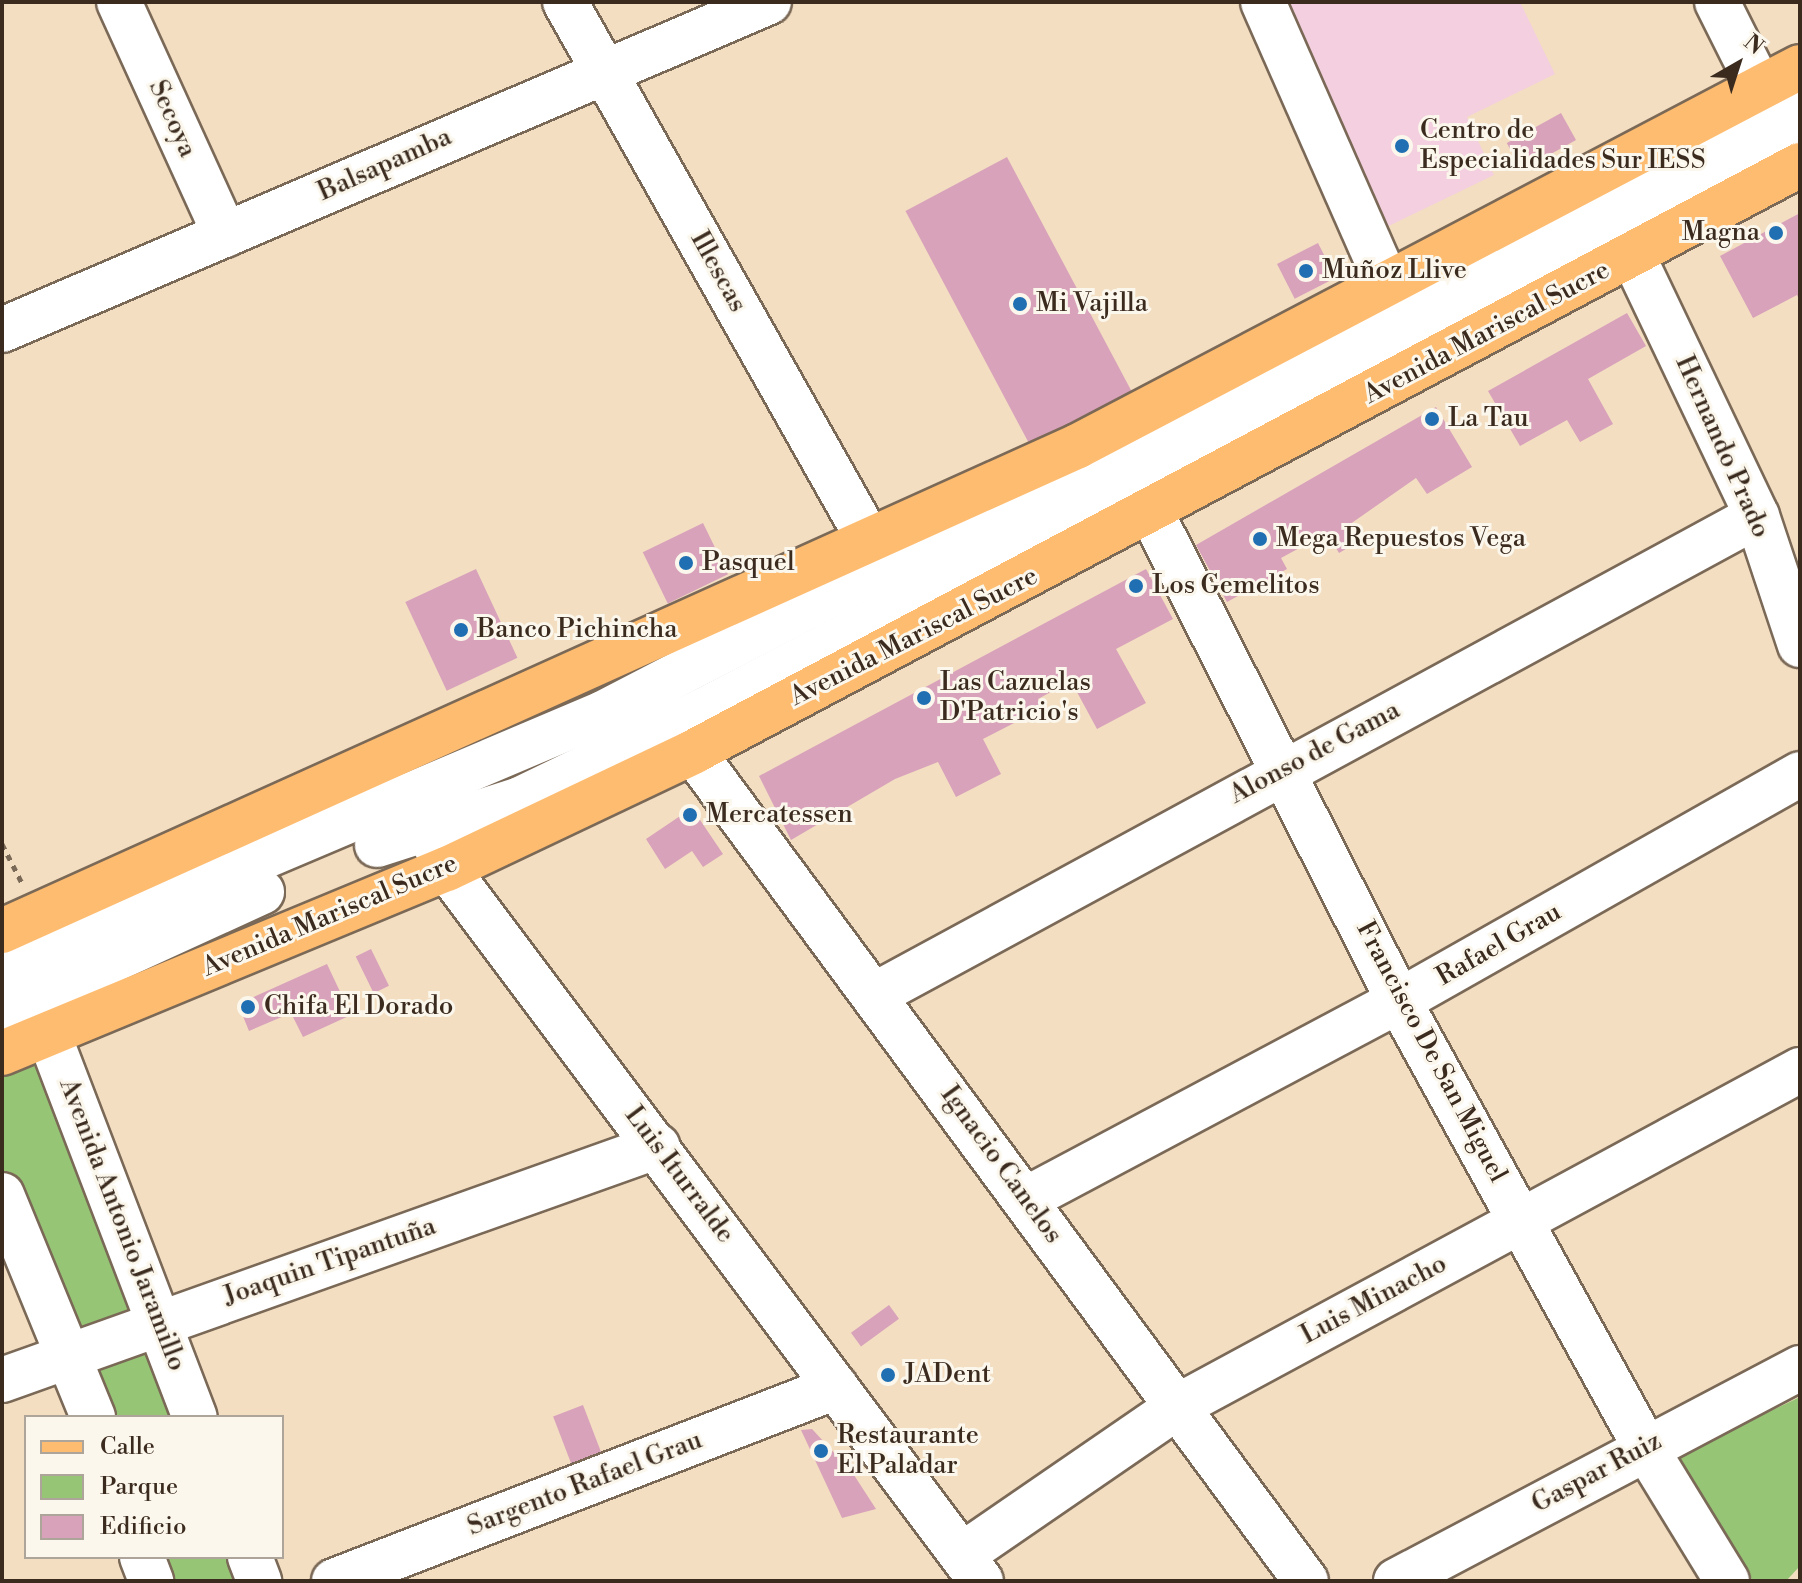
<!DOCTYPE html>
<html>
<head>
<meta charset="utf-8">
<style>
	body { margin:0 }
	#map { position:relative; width:1802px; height:1583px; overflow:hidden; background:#f3dec2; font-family:"Libre Bodoni",serif }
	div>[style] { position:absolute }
	.built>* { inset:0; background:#f3cfdf }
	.green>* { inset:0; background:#96c675 }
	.building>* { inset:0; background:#d8a2ba; transform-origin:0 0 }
	.path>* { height:5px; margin-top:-2.5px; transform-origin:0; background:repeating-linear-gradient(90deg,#7b6957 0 6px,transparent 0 12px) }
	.roads { filter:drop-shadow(2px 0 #7b6957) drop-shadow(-2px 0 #7b6957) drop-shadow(0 2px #7b6957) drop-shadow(0 -2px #7b6957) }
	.minor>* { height:44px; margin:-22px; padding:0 22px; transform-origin:22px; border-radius:22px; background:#fff }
	.major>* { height:44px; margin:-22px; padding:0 22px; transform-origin:22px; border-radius:22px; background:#febc70 }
	.dots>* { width:22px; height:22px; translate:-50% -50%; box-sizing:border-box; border:4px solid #fbf7ec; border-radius:50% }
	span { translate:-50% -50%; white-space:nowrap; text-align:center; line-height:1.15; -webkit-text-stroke:6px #fbf7ec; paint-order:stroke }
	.street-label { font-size:26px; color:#3b2a1e }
	.poi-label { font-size:26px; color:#3b2a1e }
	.left { translate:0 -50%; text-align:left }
	.right { translate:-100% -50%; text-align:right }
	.frame { position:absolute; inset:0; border:4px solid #3b2a1e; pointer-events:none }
	.legend { position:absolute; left:24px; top:1415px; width:260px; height:144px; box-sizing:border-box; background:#fbf7ec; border:2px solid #aea59a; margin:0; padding:10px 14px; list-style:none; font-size:24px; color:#3b2a1e }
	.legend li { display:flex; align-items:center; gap:16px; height:40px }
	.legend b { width:40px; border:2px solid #aea59a }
	.north { position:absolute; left:1698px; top:24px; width:80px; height:80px; -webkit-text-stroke:6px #fbf7ec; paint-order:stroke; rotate:39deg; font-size:22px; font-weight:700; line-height:32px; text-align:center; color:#3b2a1e }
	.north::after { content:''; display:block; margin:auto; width:28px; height:36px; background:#3b2a1e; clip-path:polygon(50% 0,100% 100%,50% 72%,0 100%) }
</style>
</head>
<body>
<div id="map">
	<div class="built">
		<div style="clip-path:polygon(1254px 2px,1520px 2px,1555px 74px,1467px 117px,1494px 175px,1368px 236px)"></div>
	</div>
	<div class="green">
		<div style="clip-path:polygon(48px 1033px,195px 1417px,93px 1417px,2px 1195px,2px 1053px)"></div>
		<div style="clip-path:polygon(1800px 1397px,1800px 1566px,1786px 1581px,1753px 1581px,1671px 1458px)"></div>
		<div style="clip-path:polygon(142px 1557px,250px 1557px,259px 1581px,151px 1581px)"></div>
	</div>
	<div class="building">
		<div style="left:1561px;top:113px;width:31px;height:62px;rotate:61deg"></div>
		<div style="left:1007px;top:157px;width:271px;height:115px;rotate:62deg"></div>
		<div style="clip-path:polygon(1800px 213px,1800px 301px,1797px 295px,1753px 318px,1720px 256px)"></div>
		<div style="left:1318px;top:243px;width:39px;height:46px;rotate:63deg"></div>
		<div style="clip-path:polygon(1627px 313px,1646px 346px,1588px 379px,1613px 424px,1580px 442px,1567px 420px,1520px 446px,1488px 391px)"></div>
		<div style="clip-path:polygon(1436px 407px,1472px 467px,1427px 494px,1416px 478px,1346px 527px,1356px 543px,1339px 553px,1327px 533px,1281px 558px,1287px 569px,1227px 602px,1196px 545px)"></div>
		<div style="left:703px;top:523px;width:57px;height:67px;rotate:64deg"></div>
		<div style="left:476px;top:569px;width:98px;height:78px;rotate:65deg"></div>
		<div style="clip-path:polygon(1146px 569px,1173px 619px,1116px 649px,1146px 703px,1097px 729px,1071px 681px,1038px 699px,1041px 709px,983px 739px,1001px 774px,956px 797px,938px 762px,895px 779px,791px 840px,759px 776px)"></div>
		<div style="clip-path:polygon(692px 808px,723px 854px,703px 867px,692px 851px,665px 869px,646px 839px)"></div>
		<div style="left:371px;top:949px;width:41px;height:17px;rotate:64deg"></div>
		<div style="clip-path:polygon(327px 964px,351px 1015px,303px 1037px,291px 1013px,249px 1031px,238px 1004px)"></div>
		<div style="left:889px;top:1305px;width:17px;height:47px;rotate:54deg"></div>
		<div style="left:890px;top:1365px;width:14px;height:14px;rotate:56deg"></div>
		<div style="left:583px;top:1405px;width:57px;height:32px;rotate:69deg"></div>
		<div style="clip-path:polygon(812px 1429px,852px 1472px,876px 1509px,842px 1518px,801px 1430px)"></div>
	</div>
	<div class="path">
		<div style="left:2px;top:844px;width:44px;rotate:62.9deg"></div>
	</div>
	<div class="roads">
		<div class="minor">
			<div style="left:119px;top:2px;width:256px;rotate:65.5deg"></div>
			<div style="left:565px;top:2px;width:620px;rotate:60.54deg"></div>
			<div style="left:1263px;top:2px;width:309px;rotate:66.2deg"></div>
			<div style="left:1717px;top:2px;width:96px;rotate:63.4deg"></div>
			<div style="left:1632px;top:254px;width:290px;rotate:64.5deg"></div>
			<div style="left:1757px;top:516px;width:136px;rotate:71.6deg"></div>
			<div style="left:2px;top:330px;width:834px;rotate:-23.15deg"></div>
			<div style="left:1152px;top:514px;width:546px;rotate:63.11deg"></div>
			<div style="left:1399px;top:1001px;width:509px;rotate:61.12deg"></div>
			<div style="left:1645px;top:1447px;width:157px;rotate:58.5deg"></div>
			<div style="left:693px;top:752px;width:1031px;rotate:53.52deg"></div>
			<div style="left:431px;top:837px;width:36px;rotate:63deg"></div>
			<div style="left:447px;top:869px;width:890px;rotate:53.13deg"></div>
			<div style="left:377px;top:845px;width:150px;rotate:-17.8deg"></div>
			<div style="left:520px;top:799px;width:202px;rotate:-25.8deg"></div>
			<div style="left:702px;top:711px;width:1238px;rotate:-27.52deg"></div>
			<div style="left:2px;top:968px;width:653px;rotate:-22.99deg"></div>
			<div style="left:603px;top:713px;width:1348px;rotate:-27.38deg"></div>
			<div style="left:876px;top:994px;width:1002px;rotate:-28.48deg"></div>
			<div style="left:2px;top:1011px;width:286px;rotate:-24.6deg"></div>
			<div style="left:48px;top:1033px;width:411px;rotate:69.1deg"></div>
			<div style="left:2px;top:1195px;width:240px;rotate:67.7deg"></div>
			<div style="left:1026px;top:1199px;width:422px;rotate:-28deg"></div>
			<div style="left:1399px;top:1001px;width:461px;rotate:-29.5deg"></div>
			<div style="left:2px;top:1380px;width:696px;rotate:-19.63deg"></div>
			<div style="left:962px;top:1555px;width:265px;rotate:-34.5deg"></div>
			<div style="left:1180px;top:1405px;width:705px;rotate:-28.38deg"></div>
			<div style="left:142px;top:1557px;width:26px;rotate:69deg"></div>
			<div style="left:250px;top:1557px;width:26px;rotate:69deg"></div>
			<div style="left:334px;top:1581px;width:538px;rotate:-21.13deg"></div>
			<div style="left:1396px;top:1581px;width:457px;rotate:-27.8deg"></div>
		</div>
		<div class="major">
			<div style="left:2px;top:931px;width:1180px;rotate:-24.26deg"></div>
			<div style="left:1078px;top:446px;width:815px;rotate:-27.7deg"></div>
			<div style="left:2px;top:1053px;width:482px;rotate:-22.5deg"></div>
			<div style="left:447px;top:869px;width:272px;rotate:-25.4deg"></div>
			<div style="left:693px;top:752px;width:1253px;rotate:-27.94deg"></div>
		</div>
	</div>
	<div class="dots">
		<div style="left:1402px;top:146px;background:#1f6fb2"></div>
		<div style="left:1776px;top:233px;background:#1f6fb2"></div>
		<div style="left:1306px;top:271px;background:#1f6fb2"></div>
		<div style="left:1020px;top:304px;background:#1f6fb2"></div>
		<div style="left:1432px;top:419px;background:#1f6fb2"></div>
		<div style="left:1260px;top:539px;background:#1f6fb2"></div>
		<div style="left:686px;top:563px;background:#1f6fb2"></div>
		<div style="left:1136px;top:586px;background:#1f6fb2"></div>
		<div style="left:461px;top:630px;background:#1f6fb2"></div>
		<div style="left:924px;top:698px;background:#1f6fb2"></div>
		<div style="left:690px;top:815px;background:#1f6fb2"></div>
		<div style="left:248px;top:1007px;background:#1f6fb2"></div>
		<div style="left:888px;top:1375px;background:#1f6fb2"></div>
		<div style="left:821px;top:1451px;background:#1f6fb2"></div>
	</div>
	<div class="street-label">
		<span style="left:172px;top:119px;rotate:66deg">Secoya</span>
		<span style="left:385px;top:165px;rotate:-24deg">Balsapamba</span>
		<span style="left:718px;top:272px;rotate:61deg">Illescas</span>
		<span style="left:1487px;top:333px;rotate:-28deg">Avenida Mariscal Sucre</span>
		<span style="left:1722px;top:447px;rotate:66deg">Hernando Prado</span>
		<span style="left:914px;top:637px;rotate:-27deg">Avenida Mariscal Sucre</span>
		<span style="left:1315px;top:753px;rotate:-28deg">Alonso de Gama</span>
		<span style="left:330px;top:916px;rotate:-23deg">Avenida Mariscal Sucre</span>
		<span style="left:1499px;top:945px;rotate:-30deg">Rafael Grau</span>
		<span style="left:1431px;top:1052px;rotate:62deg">Francisco De San Miguel</span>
		<span style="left:1001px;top:1165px;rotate:54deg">Ignacio Canelos</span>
		<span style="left:679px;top:1175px;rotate:53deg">Luis Iturralde</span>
		<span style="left:122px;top:1225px;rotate:69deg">Avenida Antonio Jaramillo</span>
		<span style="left:330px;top:1262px;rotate:-19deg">Joaquin Tipantuña</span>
		<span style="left:1374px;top:1300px;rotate:-28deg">Luis Minacho</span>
		<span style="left:1597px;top:1473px;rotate:-28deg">Gaspar Ruiz</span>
		<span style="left:585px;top:1484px;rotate:-21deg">Sargento Rafael Grau</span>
	</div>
	<div class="poi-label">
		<span class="left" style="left:1420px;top:146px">Centro de<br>Especialidades Sur IESS</span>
		<span class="right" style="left:1760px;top:233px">Magna</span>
		<span class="left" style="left:1322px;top:271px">Muñoz Llive</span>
		<span class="left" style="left:1036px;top:304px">Mi Vajilla</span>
		<span class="left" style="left:1448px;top:419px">La Tau</span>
		<span class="left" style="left:1276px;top:539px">Mega Repuestos Vega</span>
		<span class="left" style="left:702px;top:563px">Pasquel</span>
		<span class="left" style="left:1152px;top:586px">Los Gemelitos</span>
		<span class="left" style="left:477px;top:630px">Banco Pichincha</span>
		<span class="left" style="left:940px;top:698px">Las Cazuelas<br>D'Patricio's</span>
		<span class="left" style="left:706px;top:815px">Mercatessen</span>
		<span class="left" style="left:264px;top:1007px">Chifa El Dorado</span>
		<span class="left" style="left:904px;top:1375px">JADent</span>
		<span class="left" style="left:837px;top:1451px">Restaurante<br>El Paladar</span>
	</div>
	<div class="frame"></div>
	<ul class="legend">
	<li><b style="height:10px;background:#febc70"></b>Calle</li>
	<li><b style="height:22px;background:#96c675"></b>Parque</li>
	<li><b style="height:22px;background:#d8a2ba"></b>Edificio</li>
	</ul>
	<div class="north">N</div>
</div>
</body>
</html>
